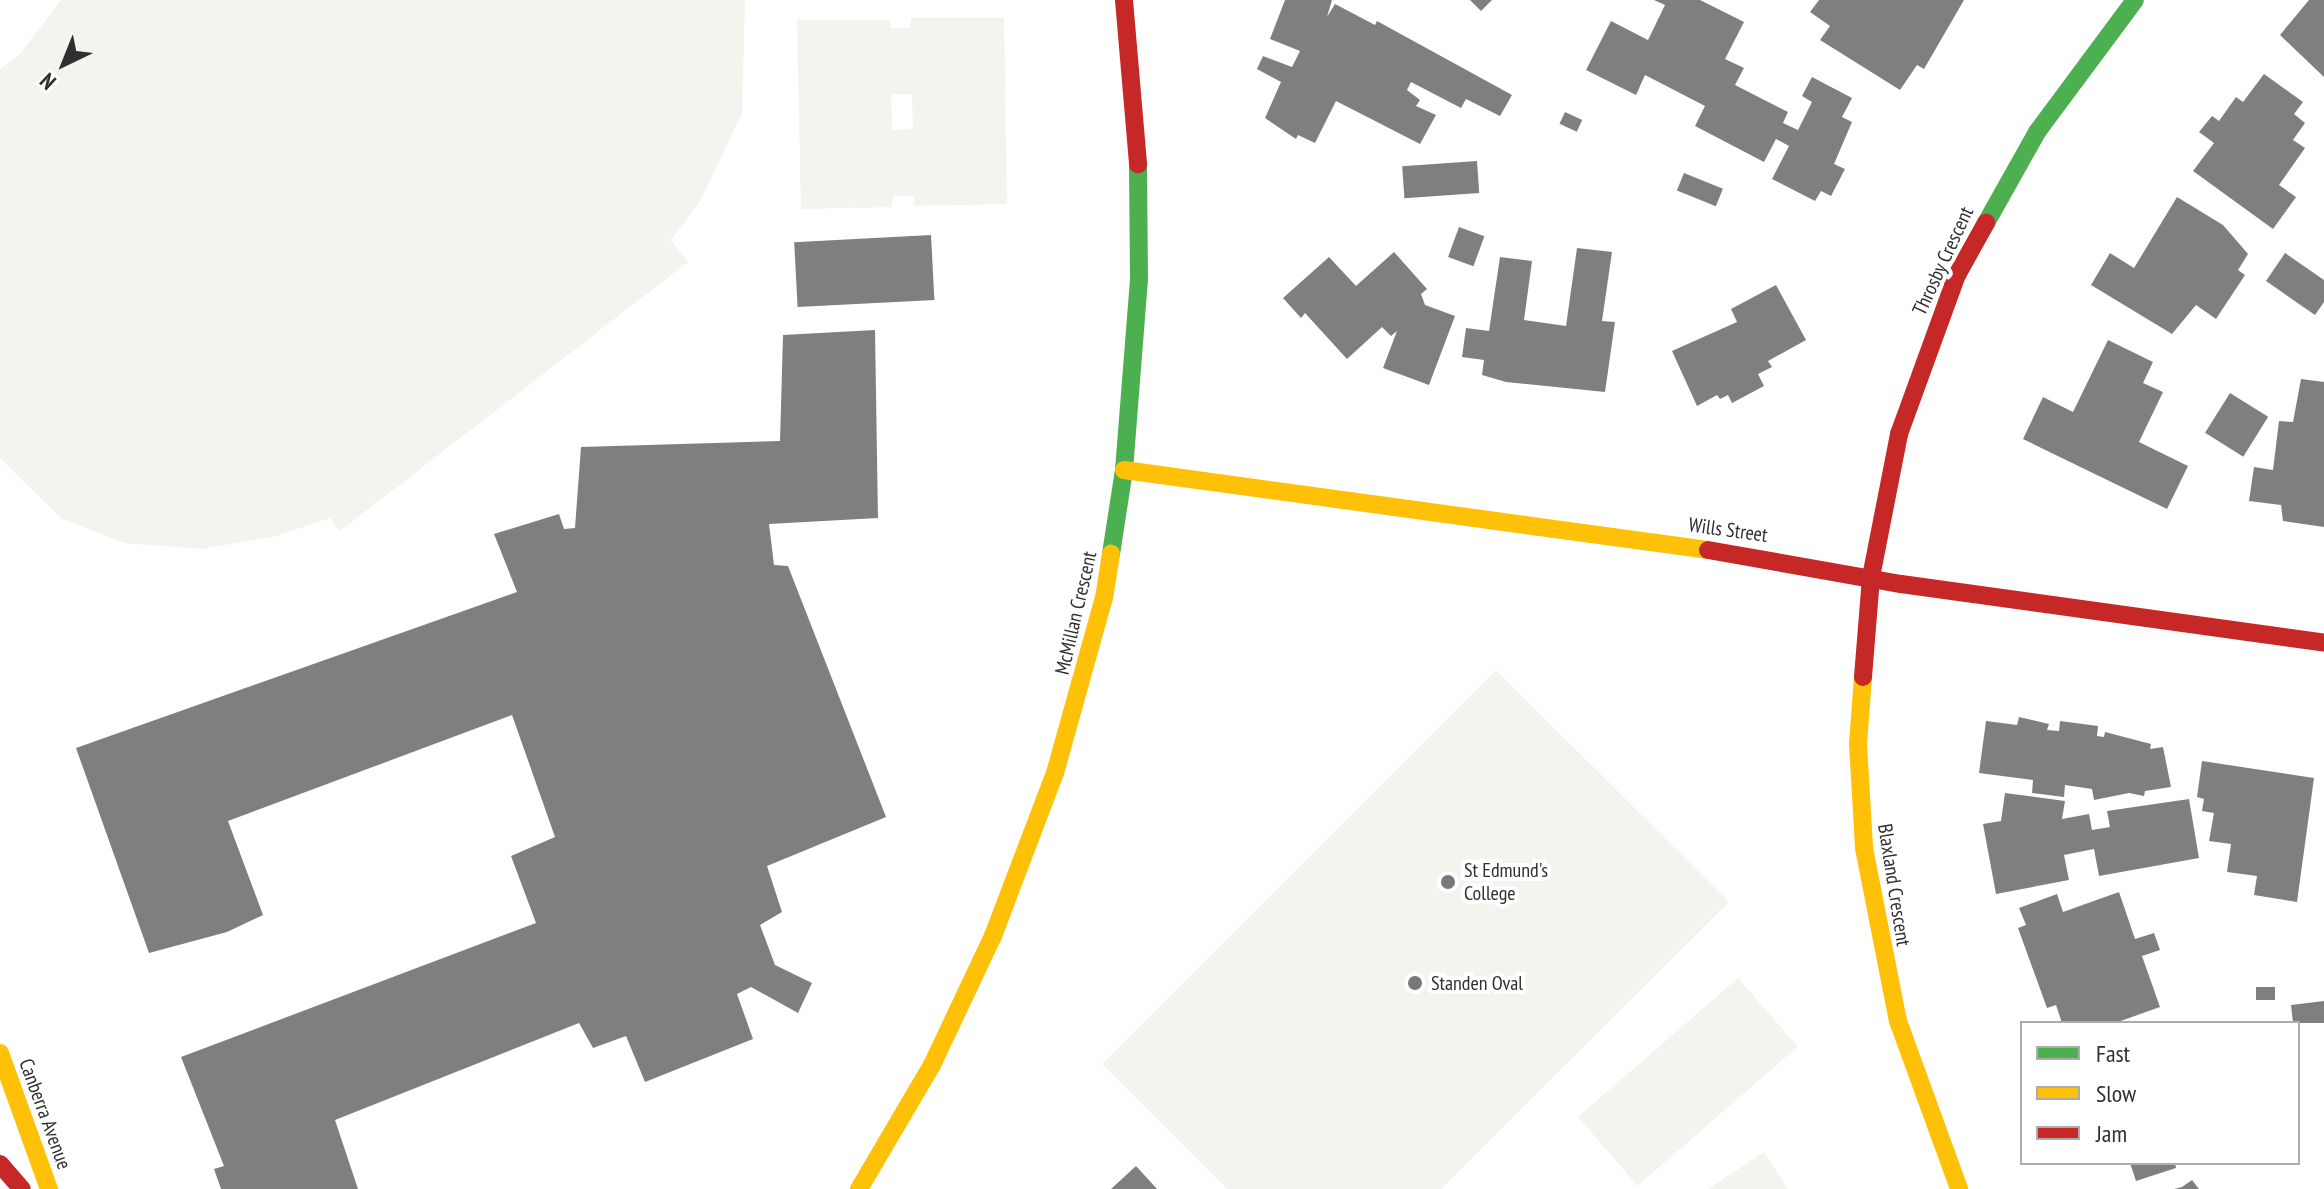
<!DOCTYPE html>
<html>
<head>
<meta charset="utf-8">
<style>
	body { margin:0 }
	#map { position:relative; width:2324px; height:1189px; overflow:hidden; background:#fff; font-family:"PT Sans Narrow",sans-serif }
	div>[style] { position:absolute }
	.green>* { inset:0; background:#f2f4ed; transform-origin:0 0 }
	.building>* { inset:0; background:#7f7f7f; transform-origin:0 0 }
	.fast>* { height:18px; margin:-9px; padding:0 9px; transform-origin:9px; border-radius:9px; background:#4caf50 }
	.slow>* { height:18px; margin:-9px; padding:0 9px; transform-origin:9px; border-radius:9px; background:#ffc107 }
	.jam>* { height:18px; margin:-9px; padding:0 9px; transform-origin:9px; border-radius:9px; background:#c62828 }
	.dots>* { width:22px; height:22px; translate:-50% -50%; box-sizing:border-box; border:4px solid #fff; border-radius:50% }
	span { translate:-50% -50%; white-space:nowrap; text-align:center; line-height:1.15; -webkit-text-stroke:8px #fff; paint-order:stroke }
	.street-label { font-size:20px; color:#2f2f2f }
	.poi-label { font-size:20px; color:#2f2f2f }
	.left { translate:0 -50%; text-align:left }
	.legend { position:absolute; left:2020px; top:1021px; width:280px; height:144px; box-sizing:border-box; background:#fff; border:2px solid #acacac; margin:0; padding:10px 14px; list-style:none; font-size:24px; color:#2f2f2f }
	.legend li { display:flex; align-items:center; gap:16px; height:40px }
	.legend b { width:40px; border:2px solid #acacac }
	.north { position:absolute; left:24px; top:24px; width:80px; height:80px; -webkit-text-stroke:6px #fff; paint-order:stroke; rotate:223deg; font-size:22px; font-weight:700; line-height:32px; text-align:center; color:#2f2f2f }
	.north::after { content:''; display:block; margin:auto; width:28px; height:36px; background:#2f2f2f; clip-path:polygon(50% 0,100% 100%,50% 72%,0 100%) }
</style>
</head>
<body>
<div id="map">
	<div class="green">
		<div style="clip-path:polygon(61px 0,745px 0,742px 113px,700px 202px,671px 240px,688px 262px,340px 531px,330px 518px,273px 537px,202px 549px,125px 543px,62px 519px,0 458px,0 69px,19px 55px)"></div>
		<div style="clip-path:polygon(evenodd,911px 18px,1004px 18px,1007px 204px,914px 206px,914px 196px,893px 196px,892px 207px,801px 209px,797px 20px,890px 20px,891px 28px,910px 28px,911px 18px,891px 94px,912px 94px,913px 129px,892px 130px,891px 94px)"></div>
		<div style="clip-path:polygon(1496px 670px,1729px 902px,1441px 1189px,1227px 1189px,1102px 1064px)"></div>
		<div style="left:1738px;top:978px;width:91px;height:212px;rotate:49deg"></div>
		<div style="clip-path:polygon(1764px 1152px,1788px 1189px,1708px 1189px)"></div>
	</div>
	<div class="building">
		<div style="clip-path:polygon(1285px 0,1332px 0,1327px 17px,1335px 4px,1375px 25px,1377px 21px,1512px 95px,1500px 116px,1466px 99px,1461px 108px,1411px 82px,1407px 90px,1420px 100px,1416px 106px,1436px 115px,1420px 144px,1336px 101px,1315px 143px,1298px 135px,1296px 139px,1265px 118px,1281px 82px,1257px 69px,1263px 56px,1292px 67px,1300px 51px,1270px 39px)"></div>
		<div style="clip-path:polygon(1470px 0,1492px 0,1481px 11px)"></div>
		<div style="clip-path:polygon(1654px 0,1700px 0,1744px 22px,1725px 59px,1744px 68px,1735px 85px,1788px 112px,1783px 123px,1798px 130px,1812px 102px,1802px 96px,1812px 77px,1852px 98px,1842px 117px,1852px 122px,1834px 164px,1845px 169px,1831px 196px,1821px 191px,1815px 201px,1772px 179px,1789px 146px,1776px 139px,1764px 162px,1695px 126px,1705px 106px,1645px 75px,1636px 95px,1586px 70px,1611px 21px,1648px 40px,1665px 5px)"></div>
		<div style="clip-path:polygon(1819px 0,1964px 0,1924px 69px,1917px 65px,1900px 90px,1820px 40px,1830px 26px,1810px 12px)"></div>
		<div style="clip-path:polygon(2309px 0,2324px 0,2324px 77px,2280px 35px)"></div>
		<div style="clip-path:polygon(2264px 74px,2303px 102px,2294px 114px,2305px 123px,2293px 140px,2305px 148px,2279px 185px,2296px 197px,2273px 229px,2193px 171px,2214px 143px,2199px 132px,2212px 116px,2219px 121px,2236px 97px,2243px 102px)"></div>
		<div style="left:1565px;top:112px;width:19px;height:13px;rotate:25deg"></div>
		<div style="left:1477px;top:161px;width:32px;height:75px;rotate:86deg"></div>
		<div style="left:1684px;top:173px;width:42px;height:19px;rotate:22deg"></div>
		<div style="clip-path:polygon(2177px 197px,2223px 225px,2248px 254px,2238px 270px,2245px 275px,2216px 319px,2196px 305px,2172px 334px,2091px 285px,2110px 253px,2134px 268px)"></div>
		<div style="left:1459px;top:227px;width:27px;height:32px;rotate:20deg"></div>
		<div style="left:931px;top:235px;width:65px;height:137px;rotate:87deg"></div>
		<div style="clip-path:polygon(1577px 248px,1612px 252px,1602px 321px,1615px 322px,1605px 392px,1506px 382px,1482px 375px,1484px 360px,1462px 357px,1466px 328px,1489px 331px,1500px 257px,1532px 261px,1524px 320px,1566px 326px)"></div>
		<div style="clip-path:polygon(1394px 252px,1427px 289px,1421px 294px,1425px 305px,1455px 316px,1429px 385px,1383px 368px,1397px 331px,1391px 336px,1382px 327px,1347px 359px,1305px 313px,1301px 318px,1283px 298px,1329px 257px,1356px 286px)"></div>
		<div style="clip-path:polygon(2285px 253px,2324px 280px,2324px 302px,2315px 315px,2266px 281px)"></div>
		<div style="clip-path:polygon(1776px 285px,1806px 340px,1768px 361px,1772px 367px,1758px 374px,1764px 386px,1732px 403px,1728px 395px,1720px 399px,1717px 395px,1697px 406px,1672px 351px,1737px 322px,1731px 309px)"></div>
		<div style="clip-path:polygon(875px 330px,878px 518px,769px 524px,774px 565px,788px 566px,886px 817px,767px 866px,782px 912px,760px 925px,775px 965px,812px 983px,798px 1013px,751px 987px,737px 994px,753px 1039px,645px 1082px,626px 1036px,593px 1048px,579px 1023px,335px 1120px,358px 1189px,221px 1189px,214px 1169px,224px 1166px,181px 1057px,536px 923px,511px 856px,555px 837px,512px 715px,228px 821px,263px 915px,227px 932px,149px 953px,76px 748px,517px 592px,494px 534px,559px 514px,564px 529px,575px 528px,581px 447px,780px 441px,783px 335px)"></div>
		<div style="clip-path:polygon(2108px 340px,2153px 362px,2143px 383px,2163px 392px,2139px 442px,2188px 466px,2167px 509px,2023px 439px,2043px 397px,2073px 412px)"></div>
		<div style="clip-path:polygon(2301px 379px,2324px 382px,2324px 527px,2283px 521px,2281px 505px,2249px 501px,2254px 467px,2273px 470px,2279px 421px,2293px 422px)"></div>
		<div style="left:2230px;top:393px;width:45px;height:47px;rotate:32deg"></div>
		<div style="clip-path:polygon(2019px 717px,2049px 724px,2047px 730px,2059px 731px,2060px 721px,2098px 726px,2097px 736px,2104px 737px,2105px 732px,2151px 744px,2150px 749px,2163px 747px,2171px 787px,2145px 791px,2144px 796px,2129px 793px,2094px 800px,2092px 789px,2065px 785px,2064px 797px,2032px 793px,2033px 780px,1979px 773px,1986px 721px,2017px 725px)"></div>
		<div style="clip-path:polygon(2202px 761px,2314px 778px,2297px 902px,2254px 895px,2257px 876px,2227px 872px,2231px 844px,2209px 841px,2214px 813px,2202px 811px,2204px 799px,2197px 797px)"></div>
		<div style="clip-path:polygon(2005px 793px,2065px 801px,2062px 819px,2089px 814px,2092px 830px,2110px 827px,2107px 811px,2189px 799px,2199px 858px,2099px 876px,2094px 849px,2064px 855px,2069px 880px,1996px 894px,1983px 824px,2001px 821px)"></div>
		<div style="clip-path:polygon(2119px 892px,2135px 939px,2154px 933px,2160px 950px,2142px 956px,2160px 1007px,2115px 1023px,2062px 1023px,2056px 1005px,2047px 1008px,2018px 928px,2026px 925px,2019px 908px,2057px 894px,2063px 912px)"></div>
		<div style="left:2256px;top:987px;width:19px;height:13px"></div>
		<div style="clip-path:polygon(2324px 1001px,2324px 1023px,2293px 1023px,2291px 1005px)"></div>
		<div style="clip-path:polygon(2130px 1163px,2175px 1163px,2176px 1168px,2136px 1181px)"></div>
		<div style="clip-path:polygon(1136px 1166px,1157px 1189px,1111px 1189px)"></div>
		<div style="clip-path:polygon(2192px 1180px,2199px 1189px,2174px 1189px,2182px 1187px)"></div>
	</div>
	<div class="fast">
		<div style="left:1986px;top:223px;width:104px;rotate:-60.7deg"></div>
		<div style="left:2037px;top:132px;width:164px;rotate:-53.4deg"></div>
		<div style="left:1111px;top:554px;width:85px;rotate:-81.2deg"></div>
		<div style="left:1124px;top:470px;width:192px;rotate:-85.5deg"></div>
		<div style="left:1139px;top:279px;width:115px;rotate:-90.5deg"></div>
	</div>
	<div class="slow">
		<div style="left:1124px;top:470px;width:589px;rotate:7.8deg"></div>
		<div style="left:1863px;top:677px;width:66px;rotate:94.3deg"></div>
		<div style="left:1858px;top:743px;width:105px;rotate:86.7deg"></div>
		<div style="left:1864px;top:848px;width:176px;rotate:78.9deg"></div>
		<div style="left:1898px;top:1021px;width:179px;rotate:70deg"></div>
		<div style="left:0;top:1053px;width:145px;rotate:70.2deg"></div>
		<div style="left:859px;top:1189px;width:144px;rotate:-59.5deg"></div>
		<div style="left:932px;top:1065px;width:143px;rotate:-64.7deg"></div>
		<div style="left:993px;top:936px;width:174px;rotate:-69.2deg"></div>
		<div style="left:1055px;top:773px;width:182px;rotate:-74.4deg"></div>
		<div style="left:1104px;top:598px;width:45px;rotate:-81deg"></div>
	</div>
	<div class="jam">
		<div style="left:1124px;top:0;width:165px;rotate:85.1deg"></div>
		<div style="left:1708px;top:550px;width:196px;rotate:10deg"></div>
		<div style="left:1901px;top:584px;width:427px;rotate:7.9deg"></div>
		<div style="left:1863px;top:677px;width:100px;rotate:-85.4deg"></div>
		<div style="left:1871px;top:577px;width:146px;rotate:-78.9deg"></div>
		<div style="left:1899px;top:434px;width:169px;rotate:-70deg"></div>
		<div style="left:1957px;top:275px;width:60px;rotate:-60.9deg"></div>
		<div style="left:0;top:1164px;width:33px;rotate:49deg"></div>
	</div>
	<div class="dots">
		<div style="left:1448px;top:882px;background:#787878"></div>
		<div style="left:1415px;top:983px;background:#787878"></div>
	</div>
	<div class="street-label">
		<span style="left:1943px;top:261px;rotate:-65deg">Throsby Crescent</span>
		<span style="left:1728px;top:530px;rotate:8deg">Wills Street</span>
		<span style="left:1076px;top:613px;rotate:-77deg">McMillan Crescent</span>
		<span style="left:1894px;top:885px;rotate:81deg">Blaxland Crescent</span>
		<span style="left:45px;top:1114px;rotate:70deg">Canberra Avenue</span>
	</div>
	<div class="poi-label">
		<span class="left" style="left:1464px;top:882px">St Edmund's<br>College</span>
		<span class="left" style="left:1431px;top:983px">Standen Oval</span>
	</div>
	<ul class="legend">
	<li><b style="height:10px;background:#4caf50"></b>Fast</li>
	<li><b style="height:10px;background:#ffc107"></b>Slow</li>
	<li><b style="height:10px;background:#c62828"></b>Jam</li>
	</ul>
	<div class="north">N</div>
</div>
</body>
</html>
